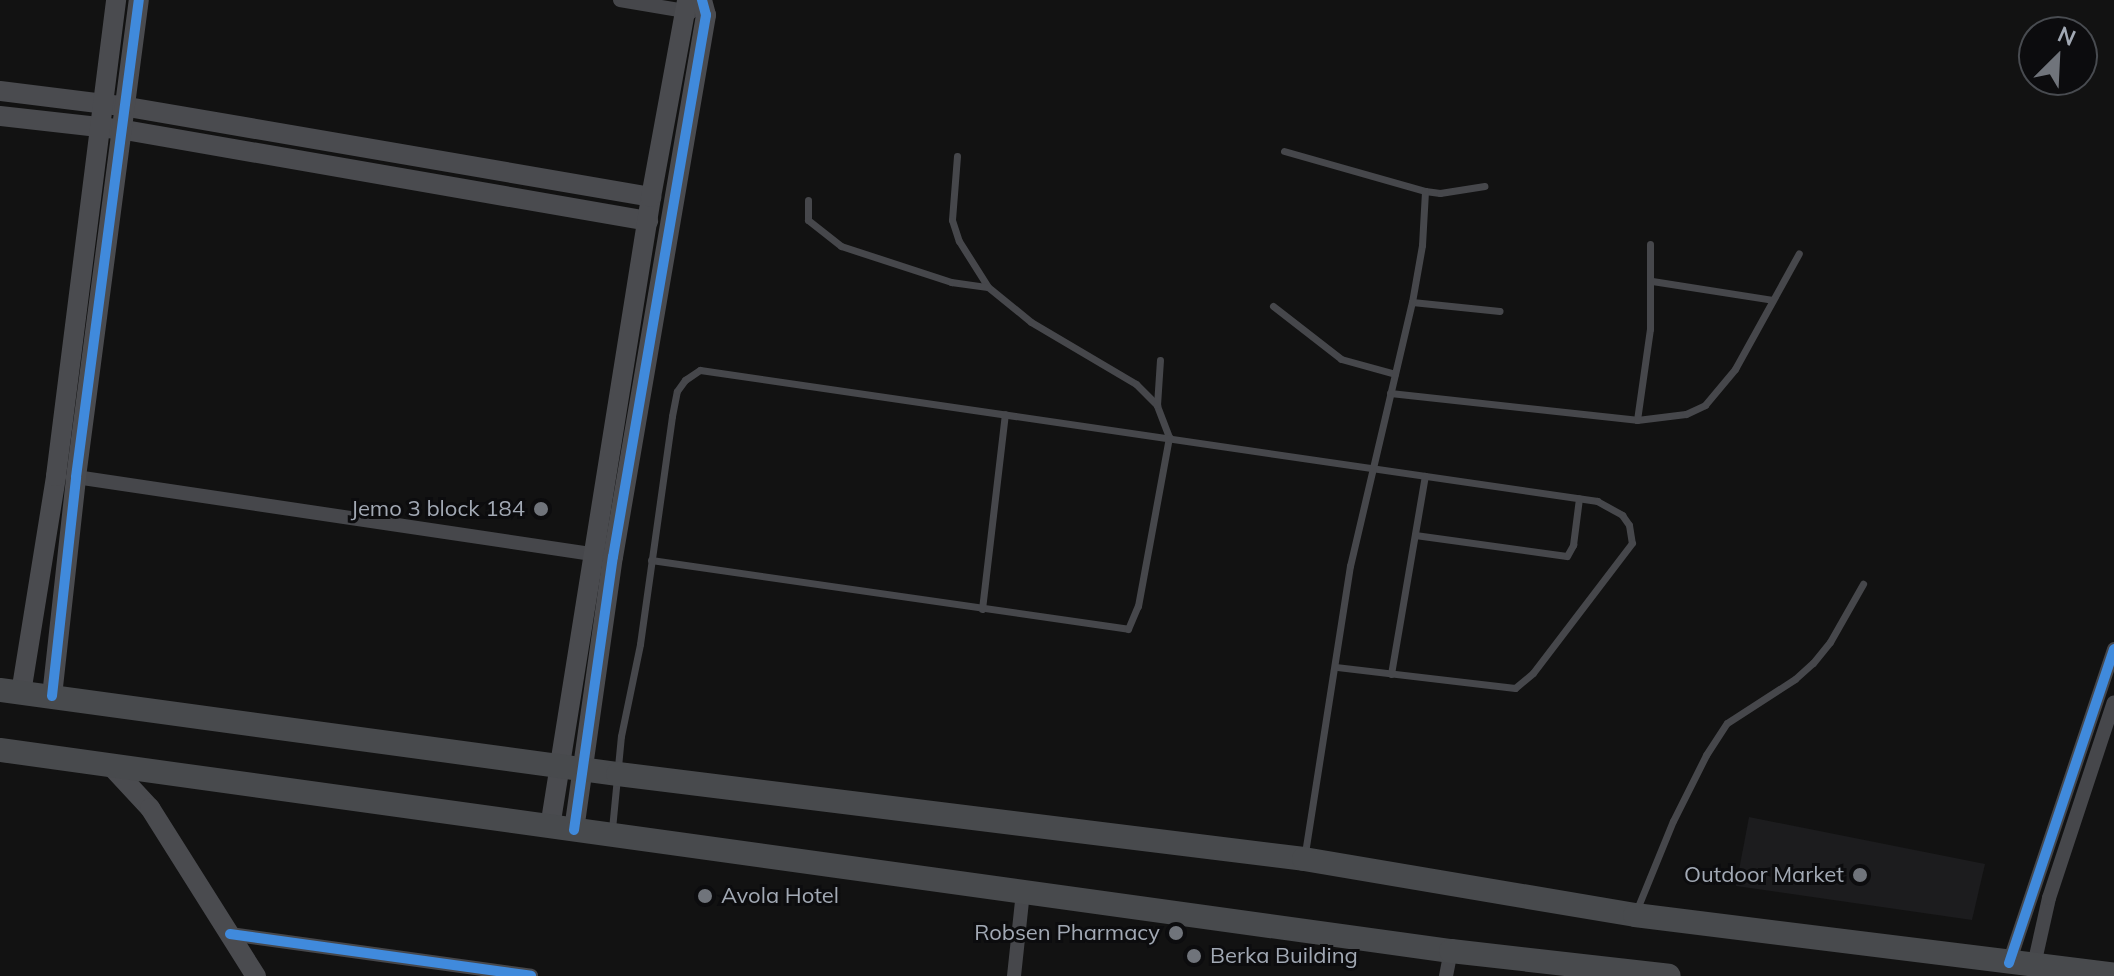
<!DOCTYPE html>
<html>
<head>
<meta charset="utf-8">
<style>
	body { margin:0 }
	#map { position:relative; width:2114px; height:976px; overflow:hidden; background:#121212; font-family:Mulish,sans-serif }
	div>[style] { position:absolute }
	.built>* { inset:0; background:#1c1c1e }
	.lane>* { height:7px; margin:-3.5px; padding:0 3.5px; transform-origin:3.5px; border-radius:3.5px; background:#46474b }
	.street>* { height:14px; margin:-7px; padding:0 7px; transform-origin:7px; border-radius:7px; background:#46474b }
	.secondary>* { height:20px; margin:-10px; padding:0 10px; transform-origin:10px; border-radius:10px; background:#4a4b4f }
	.primary>* { height:24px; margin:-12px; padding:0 12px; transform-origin:12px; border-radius:12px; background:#484a4d }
	.cycleway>* { height:10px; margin:-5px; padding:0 5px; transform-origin:5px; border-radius:5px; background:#408adc }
	.dots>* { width:22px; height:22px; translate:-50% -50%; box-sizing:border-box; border:4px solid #0c0c0e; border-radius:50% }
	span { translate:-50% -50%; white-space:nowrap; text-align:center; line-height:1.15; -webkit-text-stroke:6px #0c0c0e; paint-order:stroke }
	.poi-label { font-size:22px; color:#a2a9b4 }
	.right { translate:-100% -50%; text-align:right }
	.left { translate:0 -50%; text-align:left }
	.north { position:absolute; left:2018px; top:16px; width:80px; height:80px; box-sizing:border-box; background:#0c0c0e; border:2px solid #484b50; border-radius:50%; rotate:24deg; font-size:22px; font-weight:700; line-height:32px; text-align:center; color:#a2a9b4 }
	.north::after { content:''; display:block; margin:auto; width:28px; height:36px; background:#70747b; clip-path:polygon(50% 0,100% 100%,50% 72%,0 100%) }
</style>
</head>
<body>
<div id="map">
	<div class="built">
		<div style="clip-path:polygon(1749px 817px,1985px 864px,1972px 920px,1736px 886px)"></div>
	</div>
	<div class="lane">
		<div style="left:1284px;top:151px;width:147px;rotate:15.8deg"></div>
		<div style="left:1425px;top:191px;width:15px;rotate:8deg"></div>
		<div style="left:1440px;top:193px;width:45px;rotate:-9deg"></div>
		<div style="left:957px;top:156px;width:64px;rotate:94.5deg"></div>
		<div style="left:952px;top:220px;width:22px;rotate:72deg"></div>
		<div style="left:959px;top:241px;width:54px;rotate:57.8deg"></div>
		<div style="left:988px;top:287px;width:55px;rotate:39.1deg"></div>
		<div style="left:1031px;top:322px;width:122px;rotate:30.6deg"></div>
		<div style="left:1136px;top:384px;width:30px;rotate:45deg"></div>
		<div style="left:808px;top:200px;width:20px;rotate:90deg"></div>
		<div style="left:808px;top:220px;width:42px;rotate:38.2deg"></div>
		<div style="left:841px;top:246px;width:116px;rotate:18.1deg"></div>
		<div style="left:951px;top:282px;width:37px;rotate:8deg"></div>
		<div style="left:1652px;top:281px;width:122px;rotate:8.9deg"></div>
		<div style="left:1412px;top:302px;width:88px;rotate:5.8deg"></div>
		<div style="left:1273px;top:306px;width:86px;rotate:37.9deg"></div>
		<div style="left:1341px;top:359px;width:56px;rotate:15.5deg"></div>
		<div style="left:1390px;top:393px;width:248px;rotate:6.2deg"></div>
		<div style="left:1637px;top:420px;width:49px;rotate:-7deg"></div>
		<div style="left:1686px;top:414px;width:21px;rotate:-25deg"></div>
		<div style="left:1705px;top:405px;width:47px;rotate:-50.2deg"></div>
		<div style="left:1735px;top:369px;width:132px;rotate:-61.1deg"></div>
		<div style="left:1637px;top:420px;width:92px;rotate:-81.9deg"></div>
		<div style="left:1650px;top:329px;width:85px;rotate:-90deg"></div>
		<div style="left:1415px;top:535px;width:153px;rotate:7.9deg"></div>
		<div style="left:1567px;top:556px;width:13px;rotate:-61deg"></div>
		<div style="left:1573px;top:545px;width:47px;rotate:-82.7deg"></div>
		<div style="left:651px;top:560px;width:482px;rotate:8.2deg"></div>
		<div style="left:1128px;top:629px;width:25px;rotate:-67deg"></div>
		<div style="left:1138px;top:606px;width:172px;rotate:-79.6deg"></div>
		<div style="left:1169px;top:437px;width:34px;rotate:-111deg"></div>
		<div style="left:1157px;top:405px;width:45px;rotate:-86.2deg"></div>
		<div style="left:982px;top:609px;width:196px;rotate:-83.3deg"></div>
		<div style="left:1391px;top:674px;width:201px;rotate:-80.3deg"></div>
		<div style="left:612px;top:829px;width:93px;rotate:-84.5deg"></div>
		<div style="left:621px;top:736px;width:94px;rotate:-78.3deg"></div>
		<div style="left:640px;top:644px;width:230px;rotate:-82deg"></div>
		<div style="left:672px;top:416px;width:25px;rotate:-79deg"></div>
		<div style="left:677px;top:391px;width:14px;rotate:-54deg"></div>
		<div style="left:685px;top:380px;width:18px;rotate:-34deg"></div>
		<div style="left:700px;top:370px;width:907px;rotate:8.31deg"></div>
		<div style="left:1597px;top:501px;width:29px;rotate:29deg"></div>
		<div style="left:1622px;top:515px;width:12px;rotate:55deg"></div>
		<div style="left:1629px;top:525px;width:18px;rotate:81deg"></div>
		<div style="left:1632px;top:543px;width:163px;rotate:127.3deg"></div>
		<div style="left:1533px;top:673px;width:23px;rotate:140deg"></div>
		<div style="left:1515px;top:688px;width:181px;rotate:-173.3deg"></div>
		<div style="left:1305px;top:853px;width:291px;rotate:-81.1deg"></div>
		<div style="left:1350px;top:566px;width:271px;rotate:-76.8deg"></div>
		<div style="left:1412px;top:302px;width:58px;rotate:-80deg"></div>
		<div style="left:1422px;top:245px;width:54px;rotate:-86.8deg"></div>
		<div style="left:1637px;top:909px;width:95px;rotate:-67.8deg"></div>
		<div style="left:1673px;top:821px;width:74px;rotate:-63.4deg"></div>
		<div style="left:1706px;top:755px;width:38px;rotate:-57deg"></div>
		<div style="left:1727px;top:723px;width:81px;rotate:-32.9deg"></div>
		<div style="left:1795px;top:679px;width:24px;rotate:-42deg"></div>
		<div style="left:1813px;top:663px;width:27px;rotate:-51deg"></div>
		<div style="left:1830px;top:642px;width:67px;rotate:-60.4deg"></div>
	</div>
	<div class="street">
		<div style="left:620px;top:0;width:72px;rotate:9.6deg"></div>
		<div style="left:76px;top:477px;width:522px;rotate:8.49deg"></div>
		<div style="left:230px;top:934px;width:304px;rotate:7.9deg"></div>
		<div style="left:2009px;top:963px;width:331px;rotate:-71.5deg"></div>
		<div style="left:2034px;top:965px;width:69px;rotate:-77.4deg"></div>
		<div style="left:2049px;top:898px;width:206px;rotate:-71.7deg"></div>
		<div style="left:1014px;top:976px;width:84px;rotate:-83.9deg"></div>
		<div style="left:1446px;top:976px;width:25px;rotate:-79deg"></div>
	</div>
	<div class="secondary">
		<div style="left:0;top:91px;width:129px;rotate:7.1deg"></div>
		<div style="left:128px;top:107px;width:531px;rotate:9.76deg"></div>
		<div style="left:0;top:116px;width:126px;rotate:6.4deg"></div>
		<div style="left:125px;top:130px;width:531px;rotate:9.87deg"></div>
		<div style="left:21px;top:693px;width:220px;rotate:-80.8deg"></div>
		<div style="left:56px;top:476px;width:480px;rotate:-82.8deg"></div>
		<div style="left:52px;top:696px;width:220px;rotate:-83.7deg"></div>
		<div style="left:76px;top:477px;width:481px;rotate:-82.5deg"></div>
		<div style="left:110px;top:765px;width:59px;rotate:47.1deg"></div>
		<div style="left:150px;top:808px;width:199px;rotate:57.8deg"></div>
		<div style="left:550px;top:827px;width:638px;rotate:-80.89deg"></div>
		<div style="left:651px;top:197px;width:200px;rotate:-79.6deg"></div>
		<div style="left:574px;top:830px;width:276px;rotate:-81.9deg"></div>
		<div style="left:613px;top:557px;width:550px;rotate:-80.26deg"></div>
		<div style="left:706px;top:15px;width:16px;rotate:-105deg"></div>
	</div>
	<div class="primary">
		<div style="left:0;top:690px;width:624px;rotate:7.74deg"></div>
		<div style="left:618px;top:774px;width:691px;rotate:7.06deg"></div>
		<div style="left:1304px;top:859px;width:336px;rotate:9.6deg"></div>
		<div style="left:1635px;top:915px;width:483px;rotate:7.1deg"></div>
		<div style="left:0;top:750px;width:1465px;rotate:7.89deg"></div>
		<div style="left:1451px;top:951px;width:219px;rotate:6.5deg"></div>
	</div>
	<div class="cycleway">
		<div style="left:52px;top:696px;width:220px;rotate:-83.7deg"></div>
		<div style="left:76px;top:477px;width:481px;rotate:-82.5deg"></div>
		<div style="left:574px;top:830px;width:276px;rotate:-81.9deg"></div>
		<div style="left:613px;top:557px;width:550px;rotate:-80.26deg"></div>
		<div style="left:706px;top:15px;width:16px;rotate:-105deg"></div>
		<div style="left:230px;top:934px;width:304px;rotate:7.9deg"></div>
		<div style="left:2009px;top:963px;width:331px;rotate:-71.5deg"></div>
	</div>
	<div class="dots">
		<div style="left:541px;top:509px;background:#70747b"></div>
		<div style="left:1860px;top:875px;background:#70747b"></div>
		<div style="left:705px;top:896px;background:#70747b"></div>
		<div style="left:1176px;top:933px;background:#70747b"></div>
		<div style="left:1194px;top:956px;background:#70747b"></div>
	</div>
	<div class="poi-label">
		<span class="right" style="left:525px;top:509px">Jemo 3 block 184</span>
		<span class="right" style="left:1844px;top:875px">Outdoor Market</span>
		<span class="left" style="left:721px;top:896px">Avola Hotel</span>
		<span class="right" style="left:1160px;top:933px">Robsen Pharmacy</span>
		<span class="left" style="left:1210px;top:956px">Berka Building</span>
	</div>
	<div class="north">N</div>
</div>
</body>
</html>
